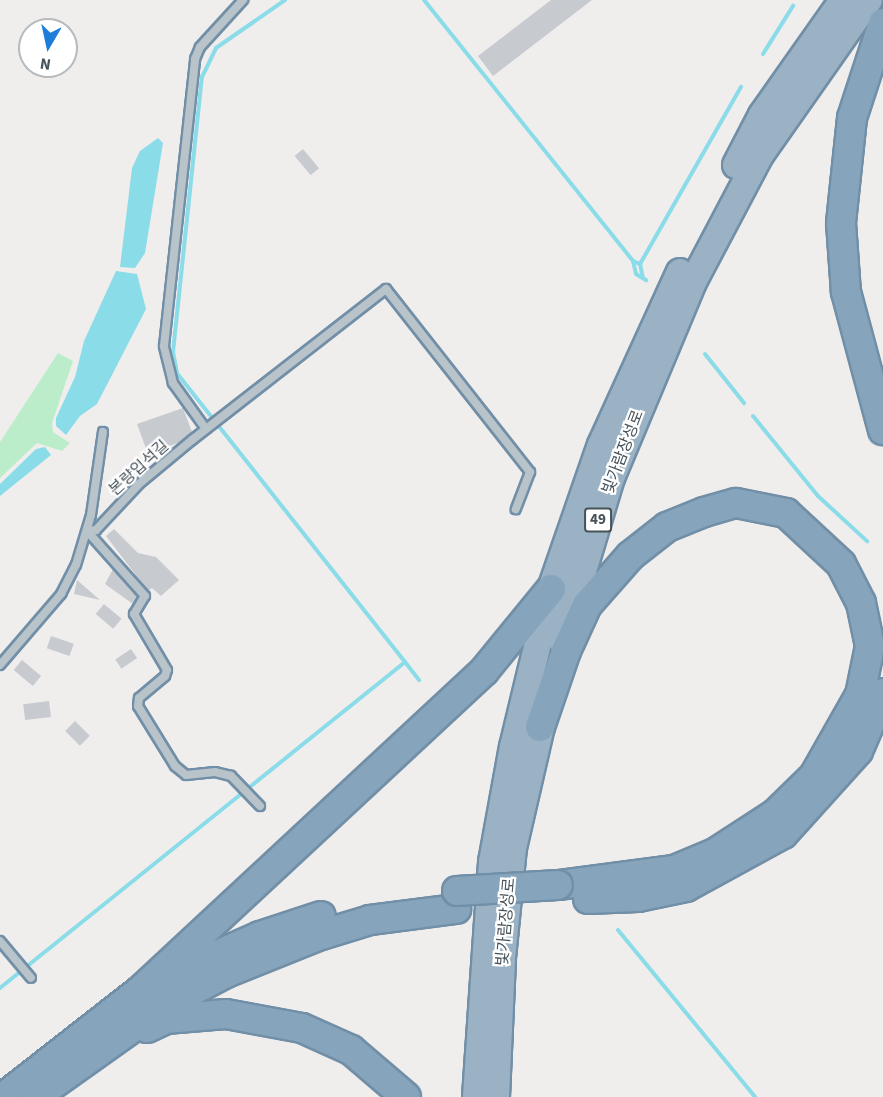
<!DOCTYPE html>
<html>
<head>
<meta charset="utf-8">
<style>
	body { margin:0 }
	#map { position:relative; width:883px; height:1097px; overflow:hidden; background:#f0eded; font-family:"Source Sans 3","Noto Sans KR",sans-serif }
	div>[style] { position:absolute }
	.green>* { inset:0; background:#bcedcb }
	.water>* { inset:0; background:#8adce9 }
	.stream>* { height:4px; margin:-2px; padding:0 2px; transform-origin:2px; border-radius:2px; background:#8adce9 }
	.building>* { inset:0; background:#c7cbd0; transform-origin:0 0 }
	.roads { filter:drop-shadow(2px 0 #718fa7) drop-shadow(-2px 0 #718fa7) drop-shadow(0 2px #718fa7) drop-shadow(0 -2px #718fa7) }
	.service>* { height:8px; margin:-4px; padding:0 4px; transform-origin:4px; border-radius:4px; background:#b9c3ca }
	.trunk>* { height:26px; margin:-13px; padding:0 13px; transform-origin:13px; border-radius:13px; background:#9ab2c4 }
	.motorway>* { height:28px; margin:-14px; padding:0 14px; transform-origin:14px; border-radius:14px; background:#86a4bb }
	.bridges { filter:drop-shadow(2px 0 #718fa7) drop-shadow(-2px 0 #718fa7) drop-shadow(0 2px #718fa7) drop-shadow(0 -2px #718fa7) }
	.motorway-bridge>* { height:28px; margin:-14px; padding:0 14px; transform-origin:14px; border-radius:14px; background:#86a4bb }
	span { translate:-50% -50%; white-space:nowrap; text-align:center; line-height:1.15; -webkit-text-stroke:4.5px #fff; paint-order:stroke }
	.shield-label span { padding:2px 4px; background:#fff; border:2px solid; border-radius:4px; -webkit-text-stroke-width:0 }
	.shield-label { font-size:15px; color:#46525a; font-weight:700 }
	.street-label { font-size:16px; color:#46525a }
	.north { position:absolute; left:18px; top:18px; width:60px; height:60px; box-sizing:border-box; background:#fff; border:2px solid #b5babd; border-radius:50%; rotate:189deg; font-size:16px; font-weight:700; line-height:24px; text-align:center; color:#46525a }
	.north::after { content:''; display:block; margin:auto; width:21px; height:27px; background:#1e7dd9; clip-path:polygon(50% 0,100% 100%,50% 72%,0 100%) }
</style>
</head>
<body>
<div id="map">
	<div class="green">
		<div style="clip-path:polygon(58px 353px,73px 361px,52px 423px,53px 432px,70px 443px,62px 451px,37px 443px,0 478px,0 442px)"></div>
	</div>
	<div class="water">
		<div style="clip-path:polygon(158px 138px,163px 143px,145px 253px,135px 268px,120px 267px,132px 168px,140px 151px)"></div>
		<div style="clip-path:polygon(116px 271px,137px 274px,146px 309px,97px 404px,80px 416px,66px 435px,56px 426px,56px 418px,75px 377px,84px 341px)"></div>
		<div style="clip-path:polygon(45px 447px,51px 455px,0 496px,0 484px,36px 449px)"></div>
	</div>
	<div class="stream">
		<div style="left:424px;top:0;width:334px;rotate:51.3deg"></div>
		<div style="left:633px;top:261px;width:13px;rotate:77deg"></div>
		<div style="left:636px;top:274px;width:12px;rotate:31deg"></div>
		<div style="left:763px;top:54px;width:57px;rotate:-58deg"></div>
		<div style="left:633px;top:261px;width:8px;rotate:23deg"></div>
		<div style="left:640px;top:264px;width:14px;rotate:78deg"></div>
		<div style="left:640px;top:264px;width:204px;rotate:-60.3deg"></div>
		<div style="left:705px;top:354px;width:63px;rotate:51.5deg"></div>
		<div style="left:753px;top:416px;width:103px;rotate:50.9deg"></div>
		<div style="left:818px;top:496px;width:67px;rotate:42.6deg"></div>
		<div style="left:405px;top:662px;width:23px;rotate:52deg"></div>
		<div style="left:618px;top:930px;width:216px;rotate:50.6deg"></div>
		<div style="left:0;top:988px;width:520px;rotate:-38.83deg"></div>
		<div style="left:405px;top:662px;width:368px;rotate:-128.3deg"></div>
		<div style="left:177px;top:373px;width:21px;rotate:-101deg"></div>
		<div style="left:173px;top:352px;width:277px;rotate:-84deg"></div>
		<div style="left:202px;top:77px;width:32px;rotate:-64deg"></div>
		<div style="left:216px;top:48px;width:84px;rotate:-34.8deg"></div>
	</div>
	<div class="building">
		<div style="clip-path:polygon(551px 0,592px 0,493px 76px,478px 56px)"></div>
		<div style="left:303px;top:149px;width:25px;height:11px;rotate:50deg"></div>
		<div style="clip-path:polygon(183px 408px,192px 432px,180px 442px,148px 454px,137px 424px)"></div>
		<div style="clip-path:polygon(114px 529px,138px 553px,156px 557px,179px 580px,161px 596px,152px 588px,148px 591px,106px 536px)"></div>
		<div style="clip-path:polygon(113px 569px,138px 597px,133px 604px,105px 584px)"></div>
		<div style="clip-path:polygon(77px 580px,100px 600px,74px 594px)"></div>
		<div style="left:104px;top:604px;width:23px;height:13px;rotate:40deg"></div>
		<div style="left:51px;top:636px;width:24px;height:13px;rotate:19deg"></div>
		<div style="left:131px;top:649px;width:11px;height:19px;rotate:56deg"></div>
		<div style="left:22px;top:660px;width:25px;height:13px;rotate:40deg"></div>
		<div style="left:49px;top:701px;width:16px;height:26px;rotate:83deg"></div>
		<div style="left:75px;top:721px;width:21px;height:14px;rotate:45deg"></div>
	</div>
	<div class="roads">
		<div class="service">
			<div style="left:206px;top:429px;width:57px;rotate:-125.7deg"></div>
			<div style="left:173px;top:383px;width:38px;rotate:-104deg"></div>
			<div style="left:164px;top:346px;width:289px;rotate:-83.8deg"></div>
			<div style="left:195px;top:59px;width:13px;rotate:-67deg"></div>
			<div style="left:200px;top:47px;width:64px;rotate:-47.5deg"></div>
			<div style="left:0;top:665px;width:94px;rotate:-49.3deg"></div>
			<div style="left:61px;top:594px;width:33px;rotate:-63deg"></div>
			<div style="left:76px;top:565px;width:52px;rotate:-73.3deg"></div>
			<div style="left:91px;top:515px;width:84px;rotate:-81.8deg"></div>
			<div style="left:260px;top:806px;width:42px;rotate:-134deg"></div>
			<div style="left:231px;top:776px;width:16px;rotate:-166deg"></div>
			<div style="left:215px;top:772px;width:29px;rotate:174deg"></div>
			<div style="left:186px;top:775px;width:14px;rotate:-141deg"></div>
			<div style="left:175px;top:766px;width:70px;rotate:-121.7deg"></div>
			<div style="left:138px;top:706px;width:8px;rotate:-83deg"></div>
			<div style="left:139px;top:698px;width:34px;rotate:-40deg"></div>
			<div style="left:165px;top:676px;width:6px;rotate:-72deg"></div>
			<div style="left:167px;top:670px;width:65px;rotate:-120.5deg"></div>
			<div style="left:134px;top:614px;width:21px;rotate:-59deg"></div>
			<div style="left:145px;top:596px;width:87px;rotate:-131.7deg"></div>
			<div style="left:87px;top:531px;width:9px;rotate:-6deg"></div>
			<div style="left:96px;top:530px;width:63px;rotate:-46.9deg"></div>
			<div style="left:139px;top:484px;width:69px;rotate:-39.7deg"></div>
			<div style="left:192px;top:440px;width:246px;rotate:-37.9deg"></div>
			<div style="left:386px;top:289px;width:233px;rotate:51.8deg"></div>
			<div style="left:530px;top:472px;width:40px;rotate:111deg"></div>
			<div style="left:0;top:941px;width:48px;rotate:50deg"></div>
		</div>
		<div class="trunk">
			<div style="left:736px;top:165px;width:56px;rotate:-62.5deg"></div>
			<div style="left:762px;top:115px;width:141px;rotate:-54.8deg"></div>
			<div style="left:562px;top:641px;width:170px;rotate:-73.3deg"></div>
			<div style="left:611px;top:478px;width:212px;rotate:-67.3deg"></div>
			<div style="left:693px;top:282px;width:144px;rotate:-62.2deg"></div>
			<div style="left:760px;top:155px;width:189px;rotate:-54.9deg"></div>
			<div style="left:476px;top:1097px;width:236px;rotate:-86.1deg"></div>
			<div style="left:492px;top:862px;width:117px;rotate:-79.7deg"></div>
			<div style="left:513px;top:747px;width:163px;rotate:-76.5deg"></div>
			<div style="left:551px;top:589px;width:152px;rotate:-70.9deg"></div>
			<div style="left:601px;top:445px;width:190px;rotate:-65.5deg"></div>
			<div style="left:496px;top:1097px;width:139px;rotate:-87.5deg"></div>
			<div style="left:502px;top:958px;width:111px;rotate:-84.3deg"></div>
			<div style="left:513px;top:848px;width:143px;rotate:-77deg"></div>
		</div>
		<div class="motorway">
			<div style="left:883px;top:23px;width:100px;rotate:108.1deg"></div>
			<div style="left:852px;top:118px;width:106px;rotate:96deg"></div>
			<div style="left:841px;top:223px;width:69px;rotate:85.9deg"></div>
			<div style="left:846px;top:292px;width:143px;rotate:75deg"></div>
			<div style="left:540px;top:727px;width:80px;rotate:-71.1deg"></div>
			<div style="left:566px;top:651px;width:51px;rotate:-65.5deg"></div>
			<div style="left:587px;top:605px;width:65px;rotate:-48.7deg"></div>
			<div style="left:630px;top:556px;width:47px;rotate:-38.1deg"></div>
			<div style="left:667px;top:527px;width:40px;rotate:-22deg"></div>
			<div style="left:704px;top:512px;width:33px;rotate:-16deg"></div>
			<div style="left:736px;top:503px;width:51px;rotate:11.3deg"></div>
			<div style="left:786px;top:513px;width:75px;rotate:42.8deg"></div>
			<div style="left:841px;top:564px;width:44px;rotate:62.9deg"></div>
			<div style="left:861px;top:603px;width:44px;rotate:78.2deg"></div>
			<div style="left:870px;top:646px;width:50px;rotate:101.5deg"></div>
			<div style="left:860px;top:695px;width:93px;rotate:119.6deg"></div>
			<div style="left:814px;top:776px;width:54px;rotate:135.7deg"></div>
			<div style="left:775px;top:814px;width:72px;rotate:147deg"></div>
			<div style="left:715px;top:853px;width:44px;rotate:157.5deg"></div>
			<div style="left:674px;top:870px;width:117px;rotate:172.6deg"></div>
			<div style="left:588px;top:899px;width:50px;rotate:-2.3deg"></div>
			<div style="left:638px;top:897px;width:49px;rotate:-11.8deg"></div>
			<div style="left:686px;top:887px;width:111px;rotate:-28.7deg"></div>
			<div style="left:783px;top:834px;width:112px;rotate:-47.9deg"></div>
			<div style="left:858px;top:751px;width:63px;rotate:-66.7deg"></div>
			<div style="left:163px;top:979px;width:106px;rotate:-23.9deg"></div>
			<div style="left:260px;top:936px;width:64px;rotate:-18.2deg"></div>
			<div style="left:147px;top:1028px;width:21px;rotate:-25deg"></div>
			<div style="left:166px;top:1019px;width:60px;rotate:-4.8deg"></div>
			<div style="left:226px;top:1014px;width:77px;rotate:10.4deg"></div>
			<div style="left:302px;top:1028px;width:54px;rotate:24.2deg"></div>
			<div style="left:351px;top:1050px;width:72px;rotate:40.5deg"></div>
			<div style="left:4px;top:1097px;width:175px;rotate:-38deg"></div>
			<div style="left:142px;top:989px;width:467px;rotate:-42.9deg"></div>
			<div style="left:484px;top:671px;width:106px;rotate:-50.7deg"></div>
			<div style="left:35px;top:1097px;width:157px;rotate:-35.4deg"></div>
			<div style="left:163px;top:1006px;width:71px;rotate:-27.6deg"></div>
			<div style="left:226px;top:973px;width:102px;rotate:-21.8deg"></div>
			<div style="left:321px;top:935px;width:51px;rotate:-17deg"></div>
			<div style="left:370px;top:920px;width:87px;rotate:-7.3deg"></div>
		</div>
	</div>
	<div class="bridges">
		<div class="motorway-bridge">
			<div style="left:457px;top:891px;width:101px;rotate:-3.4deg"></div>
		</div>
	</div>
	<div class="shield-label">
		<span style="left:598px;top:520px">49</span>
	</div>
	<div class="street-label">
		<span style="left:623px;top:452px;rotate:-69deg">빛가람장성로</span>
		<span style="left:139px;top:468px;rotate:-42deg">본량입석길</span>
		<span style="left:506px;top:922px;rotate:-85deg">빛가람장성로</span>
	</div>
	<div class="north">N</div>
</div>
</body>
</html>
